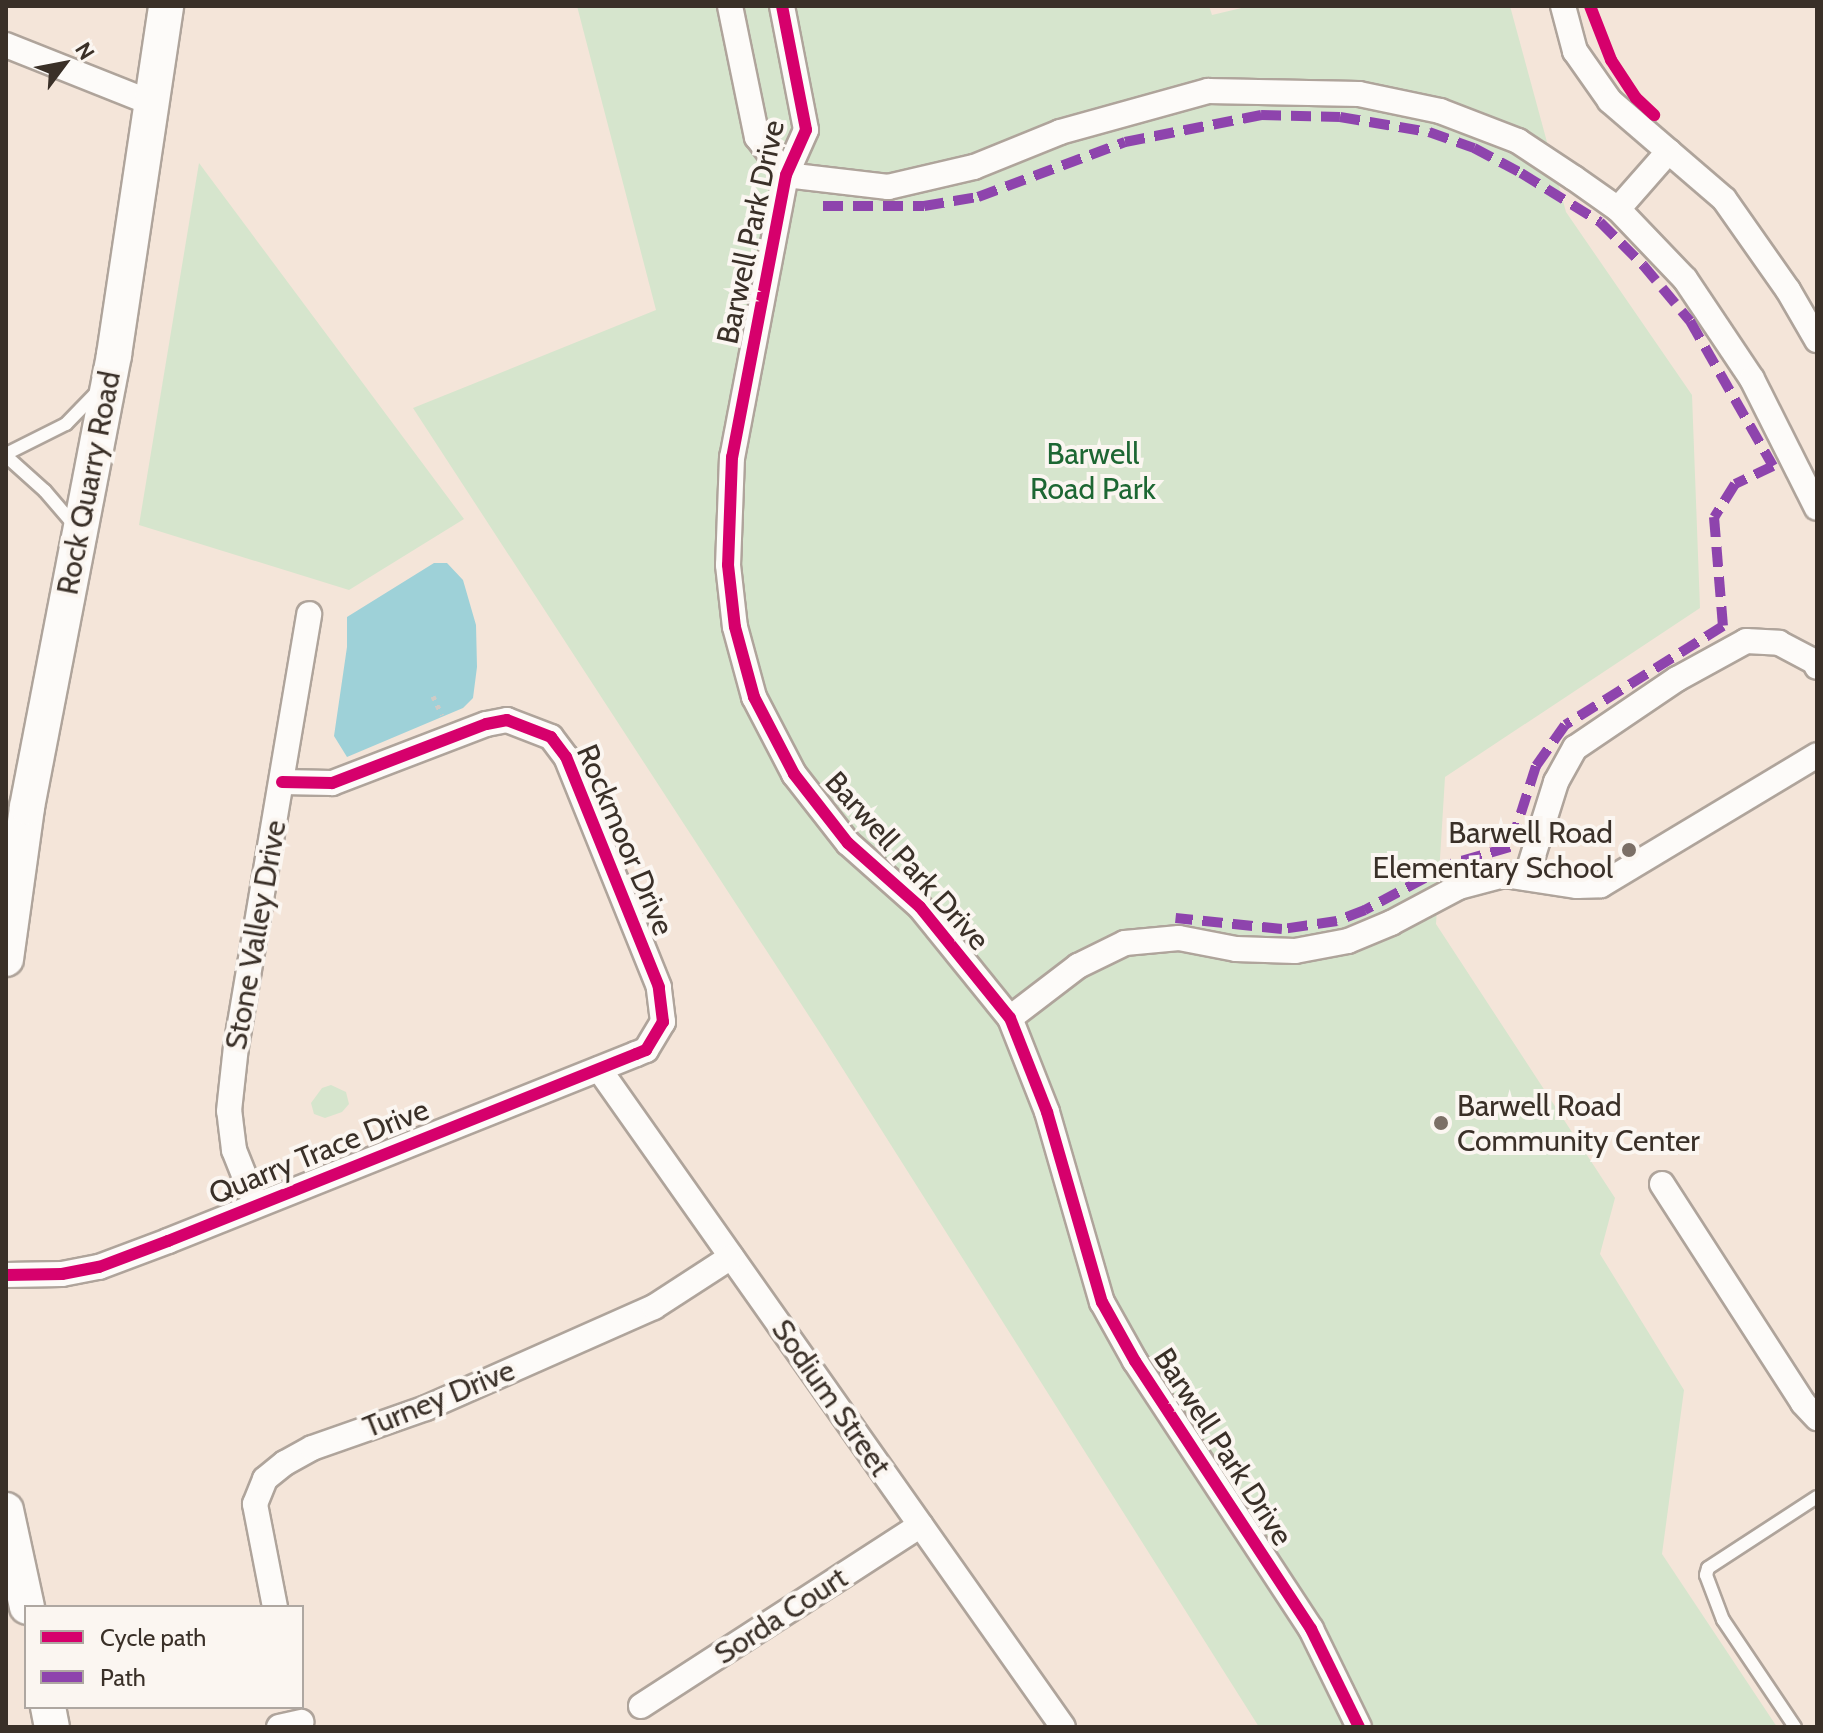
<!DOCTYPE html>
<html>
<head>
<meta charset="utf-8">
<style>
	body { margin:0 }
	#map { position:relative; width:1823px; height:1733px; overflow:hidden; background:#f4e5d9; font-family:Cabin,sans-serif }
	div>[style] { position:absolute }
	.green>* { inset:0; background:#d6e5cd }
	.water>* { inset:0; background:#9ed1d8 }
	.path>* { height:5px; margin-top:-2.5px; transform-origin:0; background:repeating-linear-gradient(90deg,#d0cbc6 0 4px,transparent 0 10px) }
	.roads { filter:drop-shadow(2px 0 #afa49b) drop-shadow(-2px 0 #afa49b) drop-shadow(0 2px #afa49b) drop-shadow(0 -2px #afa49b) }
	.service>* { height:12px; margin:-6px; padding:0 6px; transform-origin:6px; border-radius:6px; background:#fdfbf9 }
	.minor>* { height:24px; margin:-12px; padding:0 12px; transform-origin:12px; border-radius:12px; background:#fdfbf9 }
	.secondary>* { height:34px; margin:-17px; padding:0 17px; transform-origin:17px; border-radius:17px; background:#fdfbf9 }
	.quiet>* { height:10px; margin-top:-5px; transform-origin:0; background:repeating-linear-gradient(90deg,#8e44ad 0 20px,transparent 0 30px) }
	.cycleway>* { height:12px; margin:-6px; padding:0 6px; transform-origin:6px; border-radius:6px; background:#d6006c }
	.dots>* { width:22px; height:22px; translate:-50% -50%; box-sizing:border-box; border:4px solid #fbf6f1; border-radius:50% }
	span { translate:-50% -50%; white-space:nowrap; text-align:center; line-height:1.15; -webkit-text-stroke:8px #fbf6f1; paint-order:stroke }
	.street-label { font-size:30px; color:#3a3028 }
	.park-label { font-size:30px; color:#1d6733 }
	.poi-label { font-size:30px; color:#3a3028 }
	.right { translate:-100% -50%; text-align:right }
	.left { translate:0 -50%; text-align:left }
	.frame { position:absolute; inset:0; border:8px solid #3a3028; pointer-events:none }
	.legend { position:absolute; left:24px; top:1605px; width:280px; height:104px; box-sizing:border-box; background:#fbf6f1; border:2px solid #aea7a1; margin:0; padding:10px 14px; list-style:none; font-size:24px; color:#3a3028 }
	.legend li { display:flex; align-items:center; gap:16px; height:40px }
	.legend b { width:40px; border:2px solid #aea7a1 }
	.north { position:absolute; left:24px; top:24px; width:80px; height:80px; -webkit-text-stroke:6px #fbf6f1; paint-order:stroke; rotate:58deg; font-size:22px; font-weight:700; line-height:32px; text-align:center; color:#3a3028 }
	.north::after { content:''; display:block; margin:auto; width:28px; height:36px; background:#3a3028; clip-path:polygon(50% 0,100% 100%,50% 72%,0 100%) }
</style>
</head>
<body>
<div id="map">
	<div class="green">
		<div style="clip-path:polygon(577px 6px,1209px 6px,1212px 15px,1250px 6px,1510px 6px,1566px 212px,1692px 395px,1700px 608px,1445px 777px,1436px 924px,1615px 1198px,1600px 1254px,1684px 1390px,1662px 1554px,1777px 1727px,1259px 1727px,822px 1036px,413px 408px,656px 310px)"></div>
		<div style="clip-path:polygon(199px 163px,464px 519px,349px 590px,139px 525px)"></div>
		<div style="clip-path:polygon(331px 1085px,346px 1092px,349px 1104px,342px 1112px,325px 1118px,314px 1114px,311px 1103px,322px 1088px)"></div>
	</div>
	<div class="water">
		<div style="clip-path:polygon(434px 563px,447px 563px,463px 580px,476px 625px,477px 667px,473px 698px,463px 708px,347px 757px,334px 736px,347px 647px,347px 617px)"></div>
	</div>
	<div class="path">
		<div style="left:433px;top:696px;width:21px;rotate:65deg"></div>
	</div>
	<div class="roads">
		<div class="service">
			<div style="left:6px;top:454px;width:67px;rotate:-26.6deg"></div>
			<div style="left:66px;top:424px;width:46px;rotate:-45.9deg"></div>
			<div style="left:6px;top:456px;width:52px;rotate:41.9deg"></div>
			<div style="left:45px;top:491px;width:45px;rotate:49.5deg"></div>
			<div style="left:1795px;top:1727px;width:129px;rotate:-123.9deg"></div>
			<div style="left:1723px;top:1620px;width:48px;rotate:-110.7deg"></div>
			<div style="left:1706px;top:1575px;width:7px;rotate:-74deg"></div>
			<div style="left:1708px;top:1568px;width:130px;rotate:-33.1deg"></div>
		</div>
		<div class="minor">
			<div style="left:730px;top:6px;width:134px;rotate:78.4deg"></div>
			<div style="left:757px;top:137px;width:48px;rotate:52.7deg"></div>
			<div style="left:782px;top:6px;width:126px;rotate:79deg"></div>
			<div style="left:806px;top:130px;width:49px;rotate:114deg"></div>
			<div style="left:786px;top:175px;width:287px;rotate:100.8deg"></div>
			<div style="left:732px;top:457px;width:108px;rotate:92.1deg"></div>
			<div style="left:728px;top:565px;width:62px;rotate:83.6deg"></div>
			<div style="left:735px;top:627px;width:73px;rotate:74.8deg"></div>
			<div style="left:754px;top:697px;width:87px;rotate:62.5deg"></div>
			<div style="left:794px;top:774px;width:88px;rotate:52deg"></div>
			<div style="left:848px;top:843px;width:96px;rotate:41.6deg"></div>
			<div style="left:920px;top:907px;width:143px;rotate:51deg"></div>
			<div style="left:1010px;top:1018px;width:101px;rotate:68.5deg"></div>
			<div style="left:1047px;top:1112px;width:198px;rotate:73.9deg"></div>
			<div style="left:1102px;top:1302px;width:68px;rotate:60.8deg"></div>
			<div style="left:1135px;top:1361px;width:321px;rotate:56.7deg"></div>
			<div style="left:1311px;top:1629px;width:109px;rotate:63.9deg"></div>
			<div style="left:1563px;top:6px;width:47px;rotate:75.1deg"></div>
			<div style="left:1575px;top:51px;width:61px;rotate:55deg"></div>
			<div style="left:1610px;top:101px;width:150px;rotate:40.7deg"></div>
			<div style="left:1724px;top:199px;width:111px;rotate:54.9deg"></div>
			<div style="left:1788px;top:290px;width:58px;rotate:59.9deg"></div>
			<div style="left:6px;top:45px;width:159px;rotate:21.7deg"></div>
			<div style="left:786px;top:175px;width:103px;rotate:6.7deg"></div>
			<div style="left:888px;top:187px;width:88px;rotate:-13.1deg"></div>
			<div style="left:974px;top:167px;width:93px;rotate:-22.1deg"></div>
			<div style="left:1060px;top:132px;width:154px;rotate:-15.5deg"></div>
			<div style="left:1208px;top:91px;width:151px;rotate:1.1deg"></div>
			<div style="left:1359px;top:94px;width:83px;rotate:11.9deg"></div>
			<div style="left:1440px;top:111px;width:84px;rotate:21deg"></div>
			<div style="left:1518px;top:141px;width:67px;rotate:33.5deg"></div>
			<div style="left:1574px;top:178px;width:54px;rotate:35.2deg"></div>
			<div style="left:1618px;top:209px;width:97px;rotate:46.3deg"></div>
			<div style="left:1685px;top:279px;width:120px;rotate:56.2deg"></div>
			<div style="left:1752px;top:379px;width:144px;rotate:63.3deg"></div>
			<div style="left:1618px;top:209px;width:77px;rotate:-48.7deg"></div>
			<div style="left:1526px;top:878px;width:101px;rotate:-72.6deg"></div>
			<div style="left:1556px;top:782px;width:39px;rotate:-61deg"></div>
			<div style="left:1575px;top:748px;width:123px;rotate:-34.1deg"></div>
			<div style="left:1677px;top:679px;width:79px;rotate:-28.8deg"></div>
			<div style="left:1746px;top:641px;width:33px;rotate:3deg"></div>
			<div style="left:1779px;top:643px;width:41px;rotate:27.8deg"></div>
			<div style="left:1815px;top:662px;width:5px;rotate:68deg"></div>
			<div style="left:1010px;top:1018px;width:86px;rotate:-37.4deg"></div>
			<div style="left:1078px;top:966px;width:52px;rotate:-26.1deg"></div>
			<div style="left:1125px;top:943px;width:54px;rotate:-5.3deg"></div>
			<div style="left:1179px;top:938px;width:58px;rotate:10.9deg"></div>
			<div style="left:1236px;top:949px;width:59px;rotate:1.9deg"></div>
			<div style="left:1295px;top:951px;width:54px;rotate:-10.7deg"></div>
			<div style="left:1348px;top:941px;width:47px;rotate:-22.7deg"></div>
			<div style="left:1391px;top:923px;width:77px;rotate:-27.9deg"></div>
			<div style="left:1459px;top:887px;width:47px;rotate:-14.9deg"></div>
			<div style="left:1504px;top:875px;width:74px;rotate:8.6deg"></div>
			<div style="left:1577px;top:886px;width:24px;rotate:-2deg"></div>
			<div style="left:1601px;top:885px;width:252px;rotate:-31deg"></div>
			<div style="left:599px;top:1069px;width:805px;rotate:54.81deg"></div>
			<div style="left:1662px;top:1184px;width:260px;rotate:57.2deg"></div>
			<div style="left:1803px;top:1403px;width:21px;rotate:47deg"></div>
			<div style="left:256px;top:1205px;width:59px;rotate:-111.8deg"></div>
			<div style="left:234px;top:1150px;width:39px;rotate:-97deg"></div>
			<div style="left:229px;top:1111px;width:64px;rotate:-83.8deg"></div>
			<div style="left:236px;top:1047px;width:439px;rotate:-80.4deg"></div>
			<div style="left:6px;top:1275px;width:56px;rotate:-1deg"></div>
			<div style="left:62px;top:1274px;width:38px;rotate:-11deg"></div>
			<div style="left:99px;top:1267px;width:74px;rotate:-20.6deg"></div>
			<div style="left:168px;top:1241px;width:504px;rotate:-21.78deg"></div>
			<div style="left:636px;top:1054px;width:11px;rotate:-22deg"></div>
			<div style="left:646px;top:1050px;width:33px;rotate:-59deg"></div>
			<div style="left:663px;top:1022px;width:35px;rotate:-97deg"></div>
			<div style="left:659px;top:987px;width:248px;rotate:-112deg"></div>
			<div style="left:566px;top:757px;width:25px;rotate:-127deg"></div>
			<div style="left:551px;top:737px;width:47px;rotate:-158.9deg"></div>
			<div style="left:507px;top:720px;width:21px;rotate:169deg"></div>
			<div style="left:486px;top:724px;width:165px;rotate:159deg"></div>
			<div style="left:332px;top:783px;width:50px;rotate:-178.9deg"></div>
			<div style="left:275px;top:1607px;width:105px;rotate:-101deg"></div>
			<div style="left:255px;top:1504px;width:27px;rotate:-68deg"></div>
			<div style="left:265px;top:1479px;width:26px;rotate:-39deg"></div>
			<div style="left:285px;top:1463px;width:31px;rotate:-29deg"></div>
			<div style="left:312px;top:1448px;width:121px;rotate:-19.3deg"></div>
			<div style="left:426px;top:1408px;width:249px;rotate:-23.9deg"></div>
			<div style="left:654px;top:1307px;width:92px;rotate:-33deg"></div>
			<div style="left:641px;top:1706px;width:333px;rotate:-32.9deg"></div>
			<div style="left:279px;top:1727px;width:23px;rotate:-13deg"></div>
		</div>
		<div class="secondary">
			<div style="left:6px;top:959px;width:153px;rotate:-82.1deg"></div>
			<div style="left:27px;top:807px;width:460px;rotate:-79.1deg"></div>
			<div style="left:114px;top:355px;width:353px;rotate:-81.5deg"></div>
			<div style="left:6px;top:1510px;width:99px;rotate:77.8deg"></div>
			<div style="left:48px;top:1707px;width:20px;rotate:79deg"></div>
		</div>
	</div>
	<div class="quiet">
		<div style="left:823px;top:206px;width:101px"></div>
		<div style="left:924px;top:206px;width:55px;rotate:-9.5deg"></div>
		<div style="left:978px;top:197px;width:157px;rotate:-20.5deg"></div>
		<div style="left:1125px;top:142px;width:139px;rotate:-11.2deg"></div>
		<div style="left:1261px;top:115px;width:79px;rotate:1.5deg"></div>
		<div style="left:1340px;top:117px;width:90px;rotate:9.6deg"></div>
		<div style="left:1429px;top:132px;width:48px;rotate:19.6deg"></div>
		<div style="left:1474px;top:148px;width:53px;rotate:28deg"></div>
		<div style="left:1521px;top:173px;width:93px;rotate:31.8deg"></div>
		<div style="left:1600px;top:222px;width:61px;rotate:45deg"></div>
		<div style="left:1643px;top:265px;width:73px;rotate:50deg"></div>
		<div style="left:1690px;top:321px;width:167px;rotate:60.2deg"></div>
		<div style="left:1773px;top:466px;width:42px;rotate:154.7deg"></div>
		<div style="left:1735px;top:484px;width:39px;rotate:122deg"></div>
		<div style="left:1714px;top:517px;width:109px;rotate:85.3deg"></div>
		<div style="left:1723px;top:626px;width:186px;rotate:147.9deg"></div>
		<div style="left:1565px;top:725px;width:50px;rotate:125.3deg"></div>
		<div style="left:1536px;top:766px;width:85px;rotate:107.8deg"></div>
		<div style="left:1510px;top:847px;width:61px;rotate:163.9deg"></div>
		<div style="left:1451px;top:864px;width:98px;rotate:151.9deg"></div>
		<div style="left:1365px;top:910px;width:30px;rotate:159deg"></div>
		<div style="left:1337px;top:921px;width:56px;rotate:171.7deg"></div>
		<div style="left:1282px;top:929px;width:107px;rotate:-174.1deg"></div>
	</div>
	<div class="cycleway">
		<div style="left:782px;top:6px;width:126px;rotate:79deg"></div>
		<div style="left:806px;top:130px;width:49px;rotate:114deg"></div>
		<div style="left:786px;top:175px;width:287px;rotate:100.8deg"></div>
		<div style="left:732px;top:457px;width:108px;rotate:92.1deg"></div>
		<div style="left:728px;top:565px;width:62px;rotate:83.6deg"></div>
		<div style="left:735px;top:627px;width:73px;rotate:74.8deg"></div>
		<div style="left:754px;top:697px;width:87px;rotate:62.5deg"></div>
		<div style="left:794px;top:774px;width:88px;rotate:52deg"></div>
		<div style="left:848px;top:843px;width:96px;rotate:41.6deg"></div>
		<div style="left:920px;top:907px;width:143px;rotate:51deg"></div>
		<div style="left:1010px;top:1018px;width:101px;rotate:68.5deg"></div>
		<div style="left:1047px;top:1112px;width:198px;rotate:73.9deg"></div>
		<div style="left:1102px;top:1302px;width:68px;rotate:60.8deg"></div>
		<div style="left:1135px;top:1361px;width:321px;rotate:56.7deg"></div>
		<div style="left:1311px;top:1629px;width:109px;rotate:63.9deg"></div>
		<div style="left:1590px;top:6px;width:58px;rotate:68.7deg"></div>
		<div style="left:1611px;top:60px;width:45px;rotate:56.7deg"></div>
		<div style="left:1636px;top:98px;width:25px;rotate:43deg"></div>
		<div style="left:6px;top:1275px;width:56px;rotate:-1deg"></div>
		<div style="left:62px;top:1274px;width:38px;rotate:-11deg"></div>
		<div style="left:99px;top:1267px;width:74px;rotate:-20.6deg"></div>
		<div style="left:168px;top:1241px;width:504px;rotate:-21.78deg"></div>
		<div style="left:636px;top:1054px;width:11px;rotate:-22deg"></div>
		<div style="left:646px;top:1050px;width:33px;rotate:-59deg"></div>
		<div style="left:663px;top:1022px;width:35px;rotate:-97deg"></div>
		<div style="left:659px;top:987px;width:248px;rotate:-112deg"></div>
		<div style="left:566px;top:757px;width:25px;rotate:-127deg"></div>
		<div style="left:551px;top:737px;width:47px;rotate:-158.9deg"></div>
		<div style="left:507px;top:720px;width:21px;rotate:169deg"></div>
		<div style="left:486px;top:724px;width:165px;rotate:159deg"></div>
		<div style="left:332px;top:783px;width:50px;rotate:-178.9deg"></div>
	</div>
	<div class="dots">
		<div style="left:1629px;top:850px;background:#7b6f66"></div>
		<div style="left:1441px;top:1123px;background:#7b6f66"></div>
	</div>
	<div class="street-label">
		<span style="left:751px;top:232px;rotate:-78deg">Barwell Park Drive</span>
		<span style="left:89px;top:483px;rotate:-79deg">Rock Quarry Road</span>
		<span style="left:625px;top:840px;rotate:67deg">Rockmoor Drive</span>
		<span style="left:907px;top:861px;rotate:48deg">Barwell Park Drive</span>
		<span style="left:256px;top:935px;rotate:-80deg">Stone Valley Drive</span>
		<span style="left:319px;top:1152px;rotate:-22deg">Quarry Trace Drive</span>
		<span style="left:831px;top:1398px;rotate:55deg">Sodium Street</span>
		<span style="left:439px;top:1399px;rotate:-22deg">Turney Drive</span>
		<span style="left:1223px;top:1447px;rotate:57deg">Barwell Park Drive</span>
		<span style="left:781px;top:1616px;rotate:-33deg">Sorda Court</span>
	</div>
	<div class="park-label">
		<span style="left:1093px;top:471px">Barwell<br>Road Park</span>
	</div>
	<div class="poi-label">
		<span class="right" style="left:1613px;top:850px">Barwell Road<br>Elementary School</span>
		<span class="left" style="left:1457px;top:1123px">Barwell Road<br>Community Center</span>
	</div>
	<div class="frame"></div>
	<ul class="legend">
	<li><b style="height:10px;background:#d6006c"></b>Cycle path</li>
	<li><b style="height:10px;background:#8e44ad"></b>Path</li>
	</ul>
	<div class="north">N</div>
</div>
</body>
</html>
